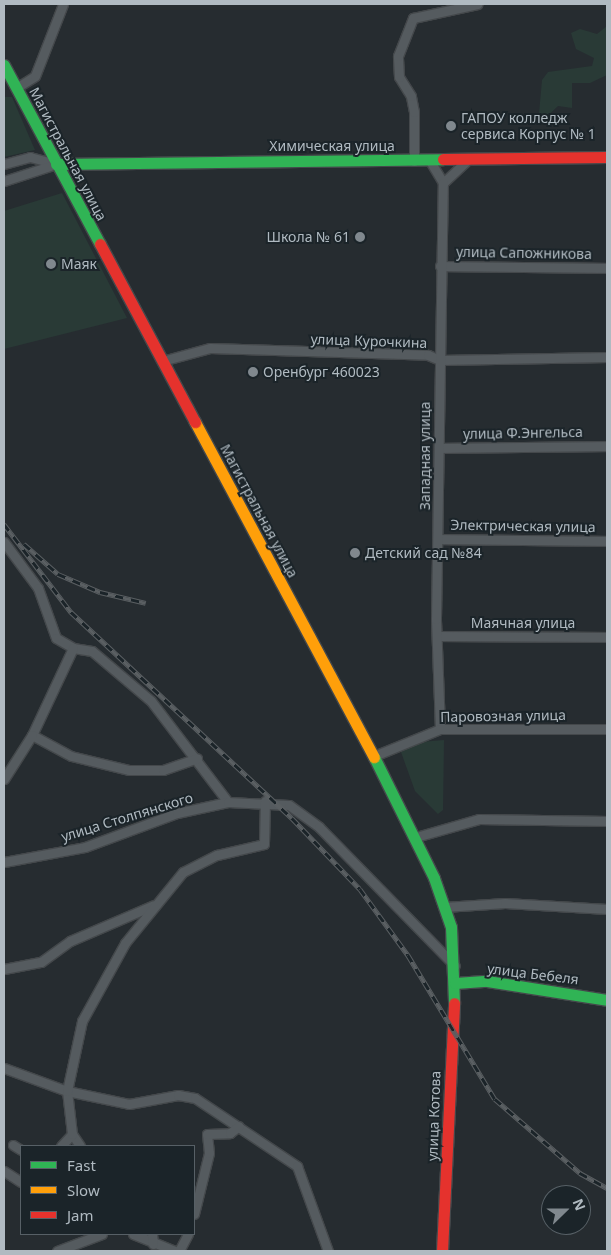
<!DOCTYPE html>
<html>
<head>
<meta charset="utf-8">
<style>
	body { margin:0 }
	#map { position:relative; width:611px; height:1255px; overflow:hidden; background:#262c30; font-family:"Noto Sans",sans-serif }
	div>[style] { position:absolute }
	.green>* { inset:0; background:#293a36 }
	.roads { filter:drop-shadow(1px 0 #44484b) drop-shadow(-1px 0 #44484b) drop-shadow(0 1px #44484b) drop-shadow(0 -1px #44484b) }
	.street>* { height:9px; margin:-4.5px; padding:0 4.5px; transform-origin:4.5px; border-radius:4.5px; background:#555b5f }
	.fast>* { height:11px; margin:-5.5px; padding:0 5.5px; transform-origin:5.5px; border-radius:5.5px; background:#30b455 }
	.slow>* { height:11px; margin:-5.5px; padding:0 5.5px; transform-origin:5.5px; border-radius:5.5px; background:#ff9f0a }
	.jam>* { height:11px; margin:-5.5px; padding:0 5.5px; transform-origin:5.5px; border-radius:5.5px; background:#e5322d }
	.rail>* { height:4.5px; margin-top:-2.25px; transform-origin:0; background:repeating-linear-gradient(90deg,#1b2429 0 8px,#5a5f62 0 16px); box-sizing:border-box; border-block:1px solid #5a5f62 }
	.dots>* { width:14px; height:14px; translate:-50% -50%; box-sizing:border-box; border:2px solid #1b2429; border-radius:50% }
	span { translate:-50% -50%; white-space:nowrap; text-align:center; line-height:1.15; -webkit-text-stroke:4px #1b2429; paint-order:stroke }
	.poi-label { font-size:14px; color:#b0bac1 }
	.left { translate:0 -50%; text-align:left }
	.right { translate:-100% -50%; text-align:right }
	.street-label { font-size:14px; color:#b0bac1 }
	.frame { position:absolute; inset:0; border:5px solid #b0bac1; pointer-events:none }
	.legend { position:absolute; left:20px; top:1145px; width:175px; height:90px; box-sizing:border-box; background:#1b2429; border:1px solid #576066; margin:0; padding:6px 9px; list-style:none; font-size:15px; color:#b0bac1 }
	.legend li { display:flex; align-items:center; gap:10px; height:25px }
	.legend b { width:25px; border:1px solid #576066 }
	.north { position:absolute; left:541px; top:1185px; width:50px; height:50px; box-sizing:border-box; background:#1b2429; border:1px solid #576066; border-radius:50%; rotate:68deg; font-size:14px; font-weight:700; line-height:20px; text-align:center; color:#b0bac1 }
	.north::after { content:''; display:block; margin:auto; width:18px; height:22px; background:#80888e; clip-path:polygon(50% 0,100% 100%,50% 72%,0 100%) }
</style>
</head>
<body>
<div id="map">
	<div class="green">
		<div style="clip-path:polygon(607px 26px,607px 75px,590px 83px,572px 83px,572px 108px,558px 106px,538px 125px,542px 80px,548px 72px,592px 66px,594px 58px,576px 49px,571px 33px,580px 29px,597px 34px)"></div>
		<div style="clip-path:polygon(4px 97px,12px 97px,35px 150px,4px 157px)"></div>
		<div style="clip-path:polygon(62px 193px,127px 318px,4px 349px,4px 211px)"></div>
		<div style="clip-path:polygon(444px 740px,443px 810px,438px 814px,415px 791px,401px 752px,420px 742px)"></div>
	</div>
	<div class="roads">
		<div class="street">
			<div style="left:16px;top:88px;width:22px;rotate:-32deg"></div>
			<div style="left:35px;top:76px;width:77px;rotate:-68.7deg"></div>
			<div style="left:414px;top:161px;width:49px;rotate:-90deg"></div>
			<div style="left:414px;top:112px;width:16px;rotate:-101deg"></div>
			<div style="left:411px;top:96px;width:22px;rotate:-122deg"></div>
			<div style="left:399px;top:77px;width:21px;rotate:-93deg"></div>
			<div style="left:398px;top:56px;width:41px;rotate:-68.5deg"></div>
			<div style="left:413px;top:18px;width:66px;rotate:-12.2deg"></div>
			<div style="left:430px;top:161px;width:26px;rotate:59deg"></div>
			<div style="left:443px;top:183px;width:34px;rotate:-43deg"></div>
			<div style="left:4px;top:164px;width:27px;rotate:-15deg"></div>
			<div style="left:30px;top:157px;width:27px;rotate:15deg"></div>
			<div style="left:4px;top:181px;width:55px;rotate:-18.1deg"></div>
			<div style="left:440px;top:266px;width:167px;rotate:0.7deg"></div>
			<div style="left:162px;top:361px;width:50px;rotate:-15.2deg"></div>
			<div style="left:210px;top:348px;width:218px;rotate:1.8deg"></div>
			<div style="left:428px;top:355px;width:13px;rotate:23deg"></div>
			<div style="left:440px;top:360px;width:167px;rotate:-1deg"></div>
			<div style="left:439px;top:448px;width:168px;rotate:-0.7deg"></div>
			<div style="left:438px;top:539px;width:169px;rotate:0.7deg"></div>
			<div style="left:4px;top:542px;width:57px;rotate:53.5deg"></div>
			<div style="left:38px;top:588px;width:53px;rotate:70.2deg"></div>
			<div style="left:56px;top:638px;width:20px;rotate:30deg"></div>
			<div style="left:73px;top:648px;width:19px;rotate:9deg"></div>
			<div style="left:92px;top:651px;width:77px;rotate:40.3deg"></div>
			<div style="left:151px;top:701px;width:127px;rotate:52.7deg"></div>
			<div style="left:439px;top:636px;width:168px;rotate:0.3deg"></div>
			<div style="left:73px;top:648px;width:96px;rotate:115.2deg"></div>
			<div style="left:32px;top:735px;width:44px;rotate:28.3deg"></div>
			<div style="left:71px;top:756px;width:60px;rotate:13.6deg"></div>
			<div style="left:129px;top:770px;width:34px"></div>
			<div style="left:163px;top:770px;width:36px;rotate:-19deg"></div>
			<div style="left:440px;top:729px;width:110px;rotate:-92.1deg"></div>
			<div style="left:436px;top:619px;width:436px;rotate:-89.1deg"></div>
			<div style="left:374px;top:756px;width:71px;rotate:-22.2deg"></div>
			<div style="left:440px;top:729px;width:167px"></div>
			<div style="left:4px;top:779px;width:52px;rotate:-57.5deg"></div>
			<div style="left:416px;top:837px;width:66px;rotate:-15.9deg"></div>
			<div style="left:479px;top:819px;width:128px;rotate:0.9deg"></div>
			<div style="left:4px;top:862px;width:82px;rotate:-10.5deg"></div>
			<div style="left:85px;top:847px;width:98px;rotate:-20.3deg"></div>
			<div style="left:177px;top:813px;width:52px;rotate:-12.2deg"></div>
			<div style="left:228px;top:802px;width:61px;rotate:2.8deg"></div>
			<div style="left:289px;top:805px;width:37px;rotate:36deg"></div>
			<div style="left:319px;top:827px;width:194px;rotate:45.6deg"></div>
			<div style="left:444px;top:907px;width:61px;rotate:-3.8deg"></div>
			<div style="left:505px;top:903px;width:102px;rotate:3.4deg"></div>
			<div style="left:4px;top:969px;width:38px;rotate:-11deg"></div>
			<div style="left:41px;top:962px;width:36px;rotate:-36deg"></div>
			<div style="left:70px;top:941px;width:91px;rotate:-23.2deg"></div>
			<div style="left:4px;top:1068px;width:67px;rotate:20.1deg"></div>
			<div style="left:67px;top:1091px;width:63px;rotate:11.8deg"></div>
			<div style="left:129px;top:1104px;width:50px;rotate:-10.4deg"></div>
			<div style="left:178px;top:1095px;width:17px;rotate:10deg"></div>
			<div style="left:195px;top:1098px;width:123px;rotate:33.7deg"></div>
			<div style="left:297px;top:1166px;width:90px;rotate:70deg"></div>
			<div style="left:72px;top:1134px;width:14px;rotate:56deg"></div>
			<div style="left:13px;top:1145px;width:9px;rotate:32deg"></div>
			<div style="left:61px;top:1146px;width:16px;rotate:-47deg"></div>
			<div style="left:72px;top:1134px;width:43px;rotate:-96.6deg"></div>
			<div style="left:67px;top:1091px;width:72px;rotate:-77.9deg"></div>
			<div style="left:82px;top:1021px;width:89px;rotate:-61.1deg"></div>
			<div style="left:125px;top:943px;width:92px;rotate:-50.8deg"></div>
			<div style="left:183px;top:872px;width:38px;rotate:-27deg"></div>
			<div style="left:217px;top:855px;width:48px;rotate:-13.2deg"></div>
			<div style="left:264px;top:844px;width:43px;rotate:-88.7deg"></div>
			<div style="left:4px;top:1171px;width:20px;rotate:33deg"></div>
			<div style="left:194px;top:1214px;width:63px;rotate:-76.2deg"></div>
			<div style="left:209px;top:1153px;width:19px;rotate:-96deg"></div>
			<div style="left:207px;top:1134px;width:23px;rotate:-2deg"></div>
			<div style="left:230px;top:1133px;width:11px;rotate:-38deg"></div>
			<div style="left:133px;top:1234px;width:45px;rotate:22deg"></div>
			<div style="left:152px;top:1234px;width:10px;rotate:84deg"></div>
			<div style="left:57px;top:1251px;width:48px;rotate:-20.7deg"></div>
			<div style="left:179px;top:1251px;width:19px;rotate:-62deg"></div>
		</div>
		<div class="fast">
			<div style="left:4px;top:65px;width:203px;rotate:61.8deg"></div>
			<div style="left:56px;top:164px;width:387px;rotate:-0.7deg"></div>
			<div style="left:374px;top:757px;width:135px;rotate:63.6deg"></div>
			<div style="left:434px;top:878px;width:52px;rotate:70.9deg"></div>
			<div style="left:451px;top:927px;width:76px;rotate:87.7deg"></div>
			<div style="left:455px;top:983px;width:32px;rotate:-4deg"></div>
			<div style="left:487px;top:981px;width:121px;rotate:9deg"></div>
		</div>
		<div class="slow">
			<div style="left:195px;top:422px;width:380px;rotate:61.9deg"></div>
		</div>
		<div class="jam">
			<div style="left:443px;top:159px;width:164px;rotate:-0.7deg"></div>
			<div style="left:100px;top:244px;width:202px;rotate:61.9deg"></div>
			<div style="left:442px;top:1251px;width:248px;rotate:-87.2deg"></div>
		</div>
	</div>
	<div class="rail">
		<div style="left:4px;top:524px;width:111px;rotate:52.7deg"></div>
		<div style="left:71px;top:612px;width:302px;rotate:43deg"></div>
		<div style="left:292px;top:818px;width:98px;rotate:46.2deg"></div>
		<div style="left:360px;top:889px;width:82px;rotate:54deg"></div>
		<div style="left:408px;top:955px;width:168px;rotate:58.9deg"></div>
		<div style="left:495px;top:1099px;width:113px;rotate:41deg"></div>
		<div style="left:580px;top:1173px;width:31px;rotate:29deg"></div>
		<div style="left:24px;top:544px;width:45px;rotate:41.4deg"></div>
		<div style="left:58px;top:574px;width:46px;rotate:23.2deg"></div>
		<div style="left:100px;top:592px;width:47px;rotate:13.4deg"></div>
	</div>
	<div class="dots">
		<div style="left:451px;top:126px;background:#80888e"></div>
		<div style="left:360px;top:237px;background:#80888e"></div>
		<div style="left:51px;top:264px;background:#80888e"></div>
		<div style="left:253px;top:372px;background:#80888e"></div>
		<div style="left:355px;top:553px;background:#80888e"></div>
	</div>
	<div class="poi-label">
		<span class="left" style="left:461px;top:126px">ГАПОУ колледж<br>сервиса Корпус № 1</span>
		<span class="right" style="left:350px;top:237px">Школа № 61</span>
		<span class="left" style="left:61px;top:264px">Маяк</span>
		<span class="left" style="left:263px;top:372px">Оренбург 460023</span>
		<span class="left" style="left:365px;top:553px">Детский сад №84</span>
	</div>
	<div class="street-label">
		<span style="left:332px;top:146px">Химическая улица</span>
		<span style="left:68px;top:154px;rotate:62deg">Магистральная улица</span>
		<span style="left:524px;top:253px;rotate:1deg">улица Сапожникова</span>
		<span style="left:369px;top:341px;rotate:2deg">улица Курочкина</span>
		<span style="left:523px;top:433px;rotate:-1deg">улица Ф.Энгельса</span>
		<span style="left:425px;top:456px;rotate:-90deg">Западная улица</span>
		<span style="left:259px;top:511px;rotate:62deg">Магистральная улица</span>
		<span style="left:523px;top:526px;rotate:1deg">Электрическая улица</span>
		<span style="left:523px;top:623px">Маячная улица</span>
		<span style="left:503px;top:716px;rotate:-1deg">Паровозная улица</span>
		<span style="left:127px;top:817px;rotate:-17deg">улица Столпянского</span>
		<span style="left:533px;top:974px;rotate:7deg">улица Бебеля</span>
		<span style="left:434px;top:1116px;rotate:-88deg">улица Котова</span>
	</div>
	<div class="frame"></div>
	<ul class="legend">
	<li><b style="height:6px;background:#30b455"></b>Fast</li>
	<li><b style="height:6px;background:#ff9f0a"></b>Slow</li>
	<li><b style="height:6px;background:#e5322d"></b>Jam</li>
	</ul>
	<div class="north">N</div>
</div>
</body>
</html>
